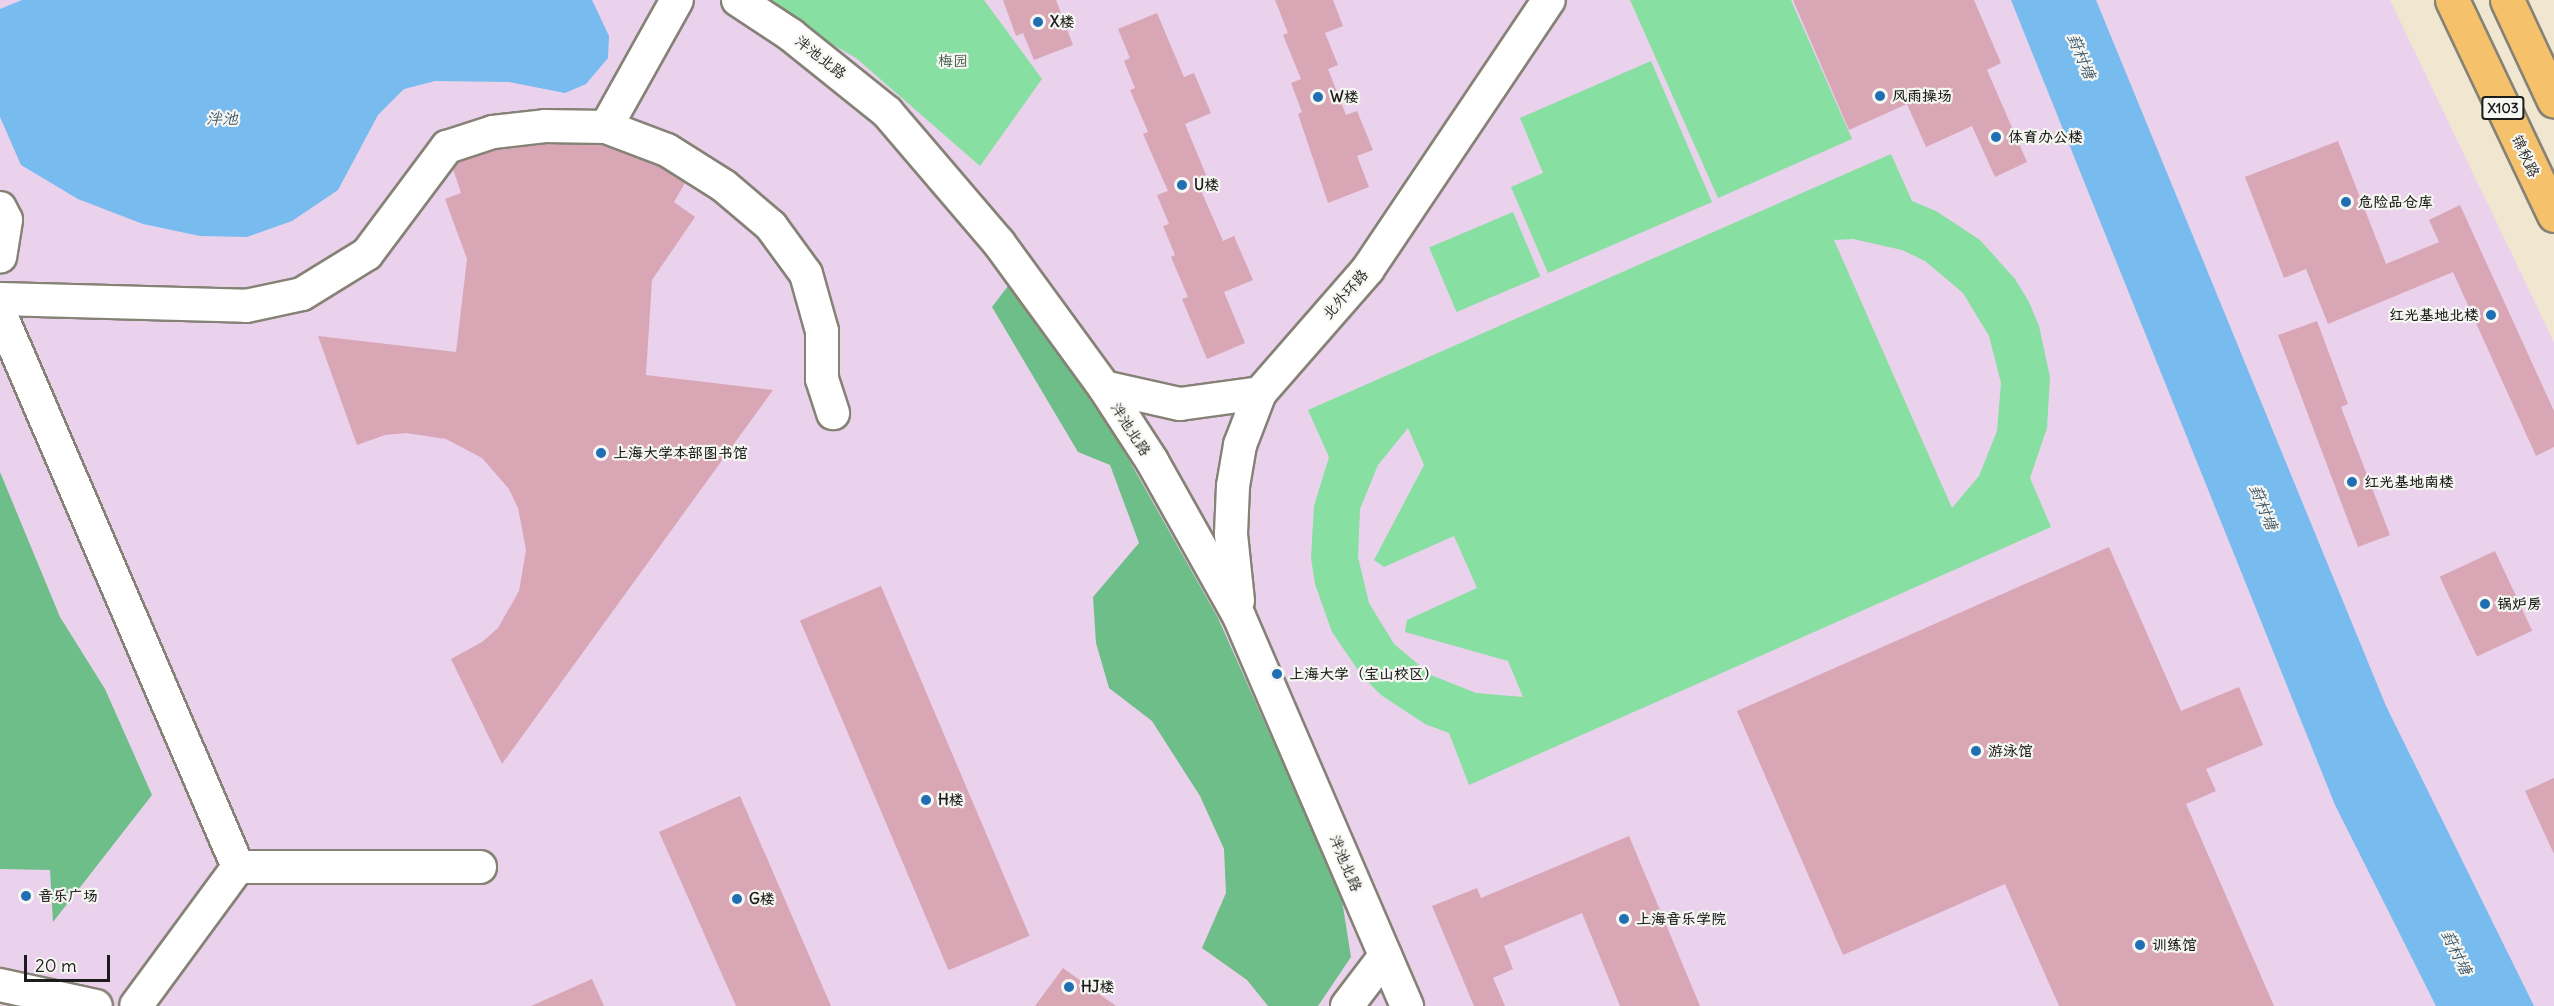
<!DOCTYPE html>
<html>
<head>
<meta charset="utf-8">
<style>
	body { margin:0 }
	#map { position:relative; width:2554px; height:1006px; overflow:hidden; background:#f1e7d1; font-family:Delius,"LXGW WenKai TC",sans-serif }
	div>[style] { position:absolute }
	.built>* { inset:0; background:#ead1ec }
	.green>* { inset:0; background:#87dfa2; transform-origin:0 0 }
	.forest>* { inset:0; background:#6dbe88 }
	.water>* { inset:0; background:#78bbee }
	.building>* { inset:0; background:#d9a6b6; transform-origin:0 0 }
	.roads { filter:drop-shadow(2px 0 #868276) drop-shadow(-2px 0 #868276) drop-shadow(0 2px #868276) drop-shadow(0 -2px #868276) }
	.street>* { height:32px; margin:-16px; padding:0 16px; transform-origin:16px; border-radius:16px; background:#fff }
	.primary>* { height:33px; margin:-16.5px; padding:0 16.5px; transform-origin:16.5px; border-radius:16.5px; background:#f5c16b }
	.dots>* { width:16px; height:16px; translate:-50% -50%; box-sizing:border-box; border:3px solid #f6f6f2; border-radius:50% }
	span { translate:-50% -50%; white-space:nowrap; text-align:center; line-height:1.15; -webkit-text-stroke:4.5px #f6f6f2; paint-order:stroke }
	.shield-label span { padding:2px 4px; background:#f6f6f2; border:2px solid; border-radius:4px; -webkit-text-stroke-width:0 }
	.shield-label { font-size:14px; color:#1c1c1c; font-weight:700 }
	.poi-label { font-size:15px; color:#1c1c1c; font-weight:700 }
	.left { translate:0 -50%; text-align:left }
	.right { translate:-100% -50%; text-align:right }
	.street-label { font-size:15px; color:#1c1c1c }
	.park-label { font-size:15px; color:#3c5644 }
	.water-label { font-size:16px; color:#3c5466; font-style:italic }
	.scale { position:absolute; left:24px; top:955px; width:86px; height:27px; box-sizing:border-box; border:3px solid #1c1c1c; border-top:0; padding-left:8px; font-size:18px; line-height:21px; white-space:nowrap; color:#1c1c1c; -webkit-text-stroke:4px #f6f6f2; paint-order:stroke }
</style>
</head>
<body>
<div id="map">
	<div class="built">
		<div style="clip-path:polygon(0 0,2390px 0,2554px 342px,2554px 1006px,0 1006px)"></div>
	</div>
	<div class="green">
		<div style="clip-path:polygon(755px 0,984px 0,1042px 79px,980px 166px,856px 58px)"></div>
		<div style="clip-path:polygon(1630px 0,1791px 0,1852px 139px,1718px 198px)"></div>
		<div style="clip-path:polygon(1651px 61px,1712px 202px,1548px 273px,1511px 187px,1543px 173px,1520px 118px)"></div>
		<div style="clip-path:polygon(evenodd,1891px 154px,1912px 201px,1936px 211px,1980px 240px,2015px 279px,2029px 302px,2039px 326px,2050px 377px,2047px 428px,2030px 478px,2051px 527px,1469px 785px,1449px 733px,1425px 724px,1381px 695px,1362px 676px,1332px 632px,1315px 584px,1311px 558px,1314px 506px,1329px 457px,1308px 410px,1891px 154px,1853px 239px,1902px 250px,1925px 261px,1963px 293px,1989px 336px,2001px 383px,1997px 431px,1979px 476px,1952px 508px,1834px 240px,1853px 239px,1891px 154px,1408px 428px,1424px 465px,1374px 560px,1384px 567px,1454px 536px,1477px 588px,1407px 620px,1405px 632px,1508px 661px,1523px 697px,1476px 693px,1431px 675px,1394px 644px,1369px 603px,1358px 557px,1360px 509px,1378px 465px,1408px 428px)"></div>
		<div style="left:1513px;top:212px;width:70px;height:91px;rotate:67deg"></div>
	</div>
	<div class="forest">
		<div style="clip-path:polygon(1011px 282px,1088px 387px,1218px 618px,1341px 894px,1351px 957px,1318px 1006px,1268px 1006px,1247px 980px,1202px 948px,1226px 893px,1224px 849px,1200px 796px,1152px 721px,1109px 688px,1096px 643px,1093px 597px,1139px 543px,1110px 465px,1078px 452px,992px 307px)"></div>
		<div style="clip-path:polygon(0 472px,60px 617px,105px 689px,152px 795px,53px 922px,50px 870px,0 869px)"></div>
	</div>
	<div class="water">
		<div style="clip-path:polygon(22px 0,592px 0,609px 36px,608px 58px,586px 84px,565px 93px,509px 82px,435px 81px,404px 89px,378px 115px,338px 190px,292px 221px,247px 237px,200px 236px,143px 224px,78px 199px,21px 165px,0 117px,0 9px)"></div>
		<div style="clip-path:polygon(2011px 0,2096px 0,2386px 706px,2534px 1006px,2436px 1006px,2335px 805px)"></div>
	</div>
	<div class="building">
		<div style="clip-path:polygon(1003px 0,1056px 0,1073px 45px,1034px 60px,1023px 33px,1016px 36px)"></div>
		<div style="clip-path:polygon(1275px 0,1333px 0,1343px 26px,1325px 33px,1338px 65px,1328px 69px,1346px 115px,1357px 111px,1373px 150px,1357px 156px,1369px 187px,1328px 203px,1298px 114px,1302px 112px,1291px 83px,1301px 79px,1283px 35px,1288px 33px)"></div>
		<div style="clip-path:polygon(1793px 0,1974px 0,2001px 63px,1987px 70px,2027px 162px,1995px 177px,1972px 126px,1926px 147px,1907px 104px,1849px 130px)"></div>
		<div style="clip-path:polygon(1157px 13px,1184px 77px,1194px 73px,1211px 113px,1185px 124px,1206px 175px,1196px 179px,1223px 241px,1234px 236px,1253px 280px,1224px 292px,1245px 343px,1207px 359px,1182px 299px,1188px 297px,1171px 257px,1175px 255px,1163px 226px,1169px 224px,1157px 195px,1168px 191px,1143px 134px,1148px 132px,1130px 90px,1135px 88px,1124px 61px,1130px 58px,1118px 29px)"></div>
		<div style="clip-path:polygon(2338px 141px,2386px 264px,2439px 242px,2429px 220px,2460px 205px,2554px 411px,2554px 447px,2536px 456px,2453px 272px,2328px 324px,2306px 269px,2284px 278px,2245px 177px)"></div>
		<div style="clip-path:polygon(546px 144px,601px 145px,659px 166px,685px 183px,674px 202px,695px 217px,652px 280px,646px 375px,773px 390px,502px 764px,451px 659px,482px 642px,498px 628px,519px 591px,526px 550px,518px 508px,509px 489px,482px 458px,446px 439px,406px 433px,385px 435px,357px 445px,318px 336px,456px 352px,467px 259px,445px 199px,461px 193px,453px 169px,458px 162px,497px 150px)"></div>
		<div style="clip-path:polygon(2317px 321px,2348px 404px,2341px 407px,2390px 535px,2358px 547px,2278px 335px)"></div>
		<div style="clip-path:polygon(2109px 547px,2181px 711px,2239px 687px,2263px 745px,2206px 769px,2216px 791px,2186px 804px,2274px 1006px,2059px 1006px,2005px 884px,1843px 955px,1737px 711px)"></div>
		<div style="left:2495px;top:551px;width:88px;height:61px;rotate:65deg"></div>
		<div style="left:881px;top:586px;width:380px;height:88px;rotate:67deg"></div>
		<div style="clip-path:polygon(2554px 778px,2554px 854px,2525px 791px)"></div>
		<div style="clip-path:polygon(740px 796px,831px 1006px,736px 1006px,659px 832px)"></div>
		<div style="clip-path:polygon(1629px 836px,1700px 1006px,1620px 1006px,1582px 913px,1504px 946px,1513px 969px,1493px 978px,1505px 1006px,1474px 1006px,1432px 906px,1477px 888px,1481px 898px)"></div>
		<div style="clip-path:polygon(1063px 968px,1116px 1006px,1035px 1006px)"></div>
		<div style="clip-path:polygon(592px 979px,604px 1006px,531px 1006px)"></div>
	</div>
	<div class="roads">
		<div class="street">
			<div style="left:738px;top:0;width:64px;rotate:33.4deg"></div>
			<div style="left:791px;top:35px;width:123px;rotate:38.7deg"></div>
			<div style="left:887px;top:112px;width:172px;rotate:49.5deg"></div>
			<div style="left:999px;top:243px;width:178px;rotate:53.9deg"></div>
			<div style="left:1104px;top:387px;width:88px;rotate:57deg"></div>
			<div style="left:1152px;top:461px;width:178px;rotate:60.7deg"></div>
			<div style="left:1239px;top:616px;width:425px;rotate:66.7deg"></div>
			<div style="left:606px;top:127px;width:145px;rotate:-60.8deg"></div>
			<div style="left:0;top:208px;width:13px;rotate:63deg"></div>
			<div style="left:6px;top:220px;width:37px;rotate:99deg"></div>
			<div style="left:0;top:299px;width:246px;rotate:1.6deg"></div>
			<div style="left:246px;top:306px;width:57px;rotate:-12.1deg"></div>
			<div style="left:302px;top:294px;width:76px;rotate:-31.6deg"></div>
			<div style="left:367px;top:254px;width:134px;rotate:-53.2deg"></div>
			<div style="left:447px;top:147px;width:48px;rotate:-18.1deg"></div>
			<div style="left:493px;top:132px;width:52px;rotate:-6.6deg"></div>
			<div style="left:545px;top:126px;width:61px;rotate:0.9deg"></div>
			<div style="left:606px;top:127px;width:65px;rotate:20.7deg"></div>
			<div style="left:667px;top:150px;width:67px;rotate:32.3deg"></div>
			<div style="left:724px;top:186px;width:62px;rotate:40.4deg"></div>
			<div style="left:771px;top:226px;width:59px;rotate:53.9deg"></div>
			<div style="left:806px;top:274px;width:59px;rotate:74.3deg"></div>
			<div style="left:822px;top:331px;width:48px;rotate:90deg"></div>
			<div style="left:822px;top:379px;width:36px;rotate:72deg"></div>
			<div style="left:0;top:313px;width:603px;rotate:66.75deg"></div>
			<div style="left:238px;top:867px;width:172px;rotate:126.3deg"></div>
			<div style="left:1104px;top:387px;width:78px;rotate:12.6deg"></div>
			<div style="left:1180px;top:404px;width:81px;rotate:-7.8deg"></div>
			<div style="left:1238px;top:601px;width:67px;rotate:-96deg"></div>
			<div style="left:1231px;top:534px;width:48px;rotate:-87.6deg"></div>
			<div style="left:1233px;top:486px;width:42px;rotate:-80.3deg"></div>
			<div style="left:1240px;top:445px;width:56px;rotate:-69deg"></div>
			<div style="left:1260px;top:393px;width:164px;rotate:-48.9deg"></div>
			<div style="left:1368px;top:269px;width:324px;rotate:-56.1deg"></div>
			<div style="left:238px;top:867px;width:242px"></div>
			<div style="left:0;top:985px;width:98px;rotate:12.3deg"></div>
			<div style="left:1347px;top:1006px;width:63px;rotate:-52.8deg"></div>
		</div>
		<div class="primary">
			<div style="left:2452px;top:0;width:238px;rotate:64.6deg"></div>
			<div style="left:2507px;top:0;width:111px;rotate:65deg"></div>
		</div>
	</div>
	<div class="dots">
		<div style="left:1038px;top:22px;background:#1f6fb2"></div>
		<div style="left:1880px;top:96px;background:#1f6fb2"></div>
		<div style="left:1318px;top:97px;background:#1f6fb2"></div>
		<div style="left:1996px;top:137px;background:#1f6fb2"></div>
		<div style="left:1182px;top:185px;background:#1f6fb2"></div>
		<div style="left:2346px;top:202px;background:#1f6fb2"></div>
		<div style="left:2491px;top:315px;background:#1f6fb2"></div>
		<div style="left:601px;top:453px;background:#1f6fb2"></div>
		<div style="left:2352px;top:482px;background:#1f6fb2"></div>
		<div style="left:2485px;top:604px;background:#1f6fb2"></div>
		<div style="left:1277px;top:674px;background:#1f6fb2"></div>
		<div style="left:1976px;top:751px;background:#1f6fb2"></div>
		<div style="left:926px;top:800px;background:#1f6fb2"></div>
		<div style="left:26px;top:896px;background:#1f6fb2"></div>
		<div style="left:737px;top:899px;background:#1f6fb2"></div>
		<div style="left:1624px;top:919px;background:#1f6fb2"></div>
		<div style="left:2140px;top:945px;background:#1f6fb2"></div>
		<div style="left:1069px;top:987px;background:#1f6fb2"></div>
	</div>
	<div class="shield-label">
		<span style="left:2503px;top:108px">X103</span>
	</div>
	<div class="poi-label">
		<span class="left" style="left:1050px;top:22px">X楼</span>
		<span class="left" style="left:1892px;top:96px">风雨操场</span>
		<span class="left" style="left:1330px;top:97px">W楼</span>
		<span class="left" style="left:2008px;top:137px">体育办公楼</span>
		<span class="left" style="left:1194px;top:185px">U楼</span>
		<span class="left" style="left:2358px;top:202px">危险品仓库</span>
		<span class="right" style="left:2479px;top:315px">红光基地北楼</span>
		<span class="left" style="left:613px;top:453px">上海大学本部图书馆</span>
		<span class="left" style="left:2364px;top:482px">红光基地南楼</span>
		<span class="left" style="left:2497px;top:604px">锅炉房</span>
		<span class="left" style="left:1289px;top:674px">上海大学（宝山校区）</span>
		<span class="left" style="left:1988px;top:751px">游泳馆</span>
		<span class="left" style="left:938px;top:800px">H楼</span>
		<span class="left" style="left:38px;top:896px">音乐广场</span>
		<span class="left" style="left:749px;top:899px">G楼</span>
		<span class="left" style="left:1636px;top:919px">上海音乐学院</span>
		<span class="left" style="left:2152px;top:945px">训练馆</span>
		<span class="left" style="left:1081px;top:987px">HJ楼</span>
	</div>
	<div class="street-label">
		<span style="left:821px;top:57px;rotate:38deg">泮池北路</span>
		<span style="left:2526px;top:156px;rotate:65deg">锦秋路</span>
		<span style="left:1345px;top:294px;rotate:-49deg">北外环路</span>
		<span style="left:1131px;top:429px;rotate:57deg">泮池北路</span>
		<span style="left:1346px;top:863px;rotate:67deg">泮池北路</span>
	</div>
	<div class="park-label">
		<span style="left:953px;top:61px">梅园</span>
	</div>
	<div class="water-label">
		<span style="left:2082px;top:56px;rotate:68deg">葑村塘</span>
		<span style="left:222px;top:118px">泮池</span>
		<span style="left:2264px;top:507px;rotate:68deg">葑村塘</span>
		<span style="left:2457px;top:952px;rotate:64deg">葑村塘</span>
	</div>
	<div class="scale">20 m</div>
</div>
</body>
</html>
